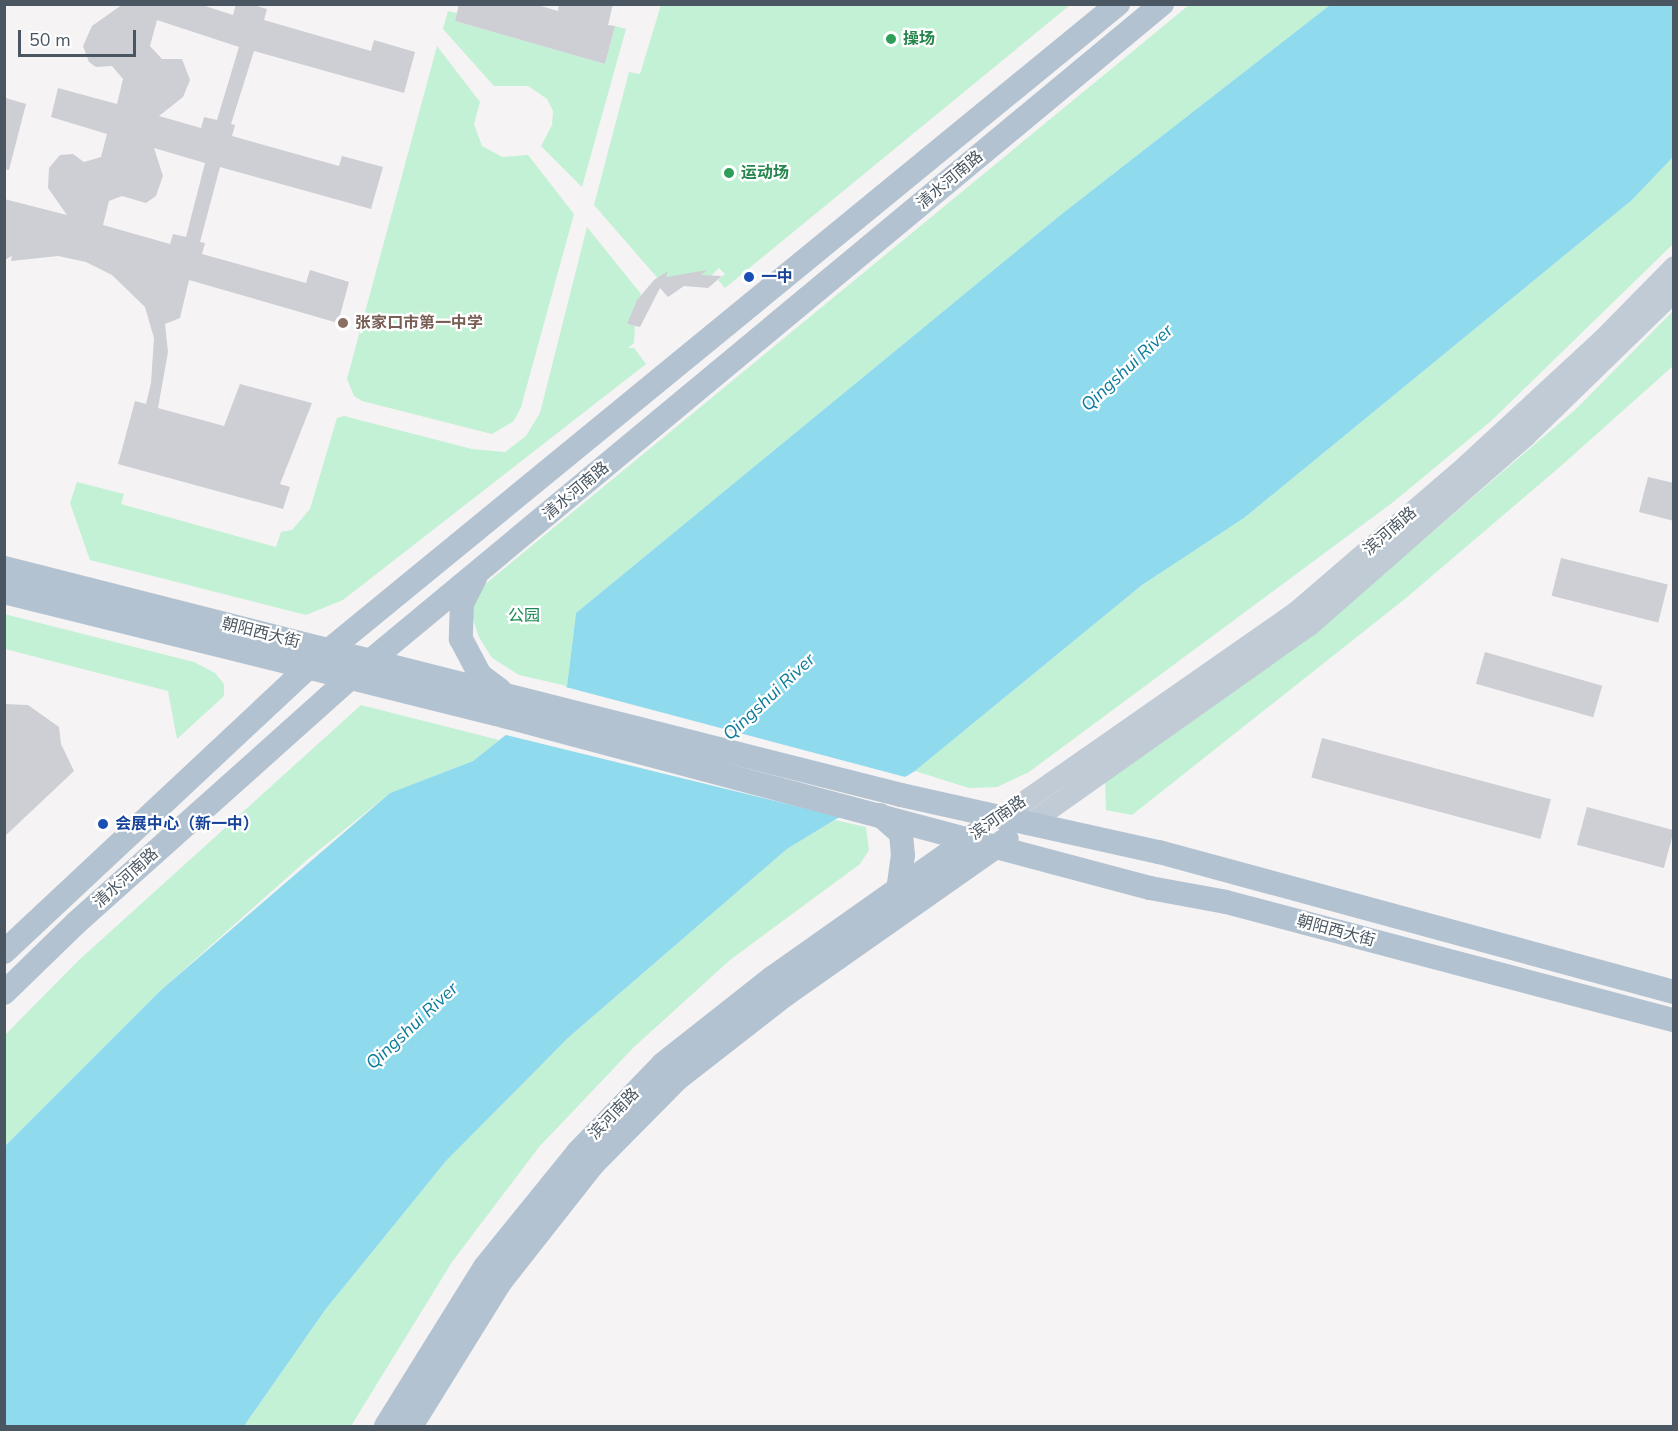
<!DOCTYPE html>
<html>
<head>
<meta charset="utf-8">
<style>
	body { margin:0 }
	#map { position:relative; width:1678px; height:1431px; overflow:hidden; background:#f5f3f3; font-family:"Nunito Sans","Noto Sans SC",sans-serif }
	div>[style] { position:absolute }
	.green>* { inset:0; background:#c3f1d5 }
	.water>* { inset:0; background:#90daee }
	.pier>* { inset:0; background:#f5f3f3 }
	.building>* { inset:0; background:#cdcfd5; transform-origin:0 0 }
	.secondary>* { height:21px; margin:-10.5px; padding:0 10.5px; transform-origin:10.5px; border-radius:10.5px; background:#c1cbd6 }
	.primary>* { height:24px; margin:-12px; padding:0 12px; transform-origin:12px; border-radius:12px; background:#b3c2d1 }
	.dots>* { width:16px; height:16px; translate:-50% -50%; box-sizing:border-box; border:3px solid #fff; border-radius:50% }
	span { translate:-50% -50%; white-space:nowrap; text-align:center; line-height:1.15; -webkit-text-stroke:4.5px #fff; paint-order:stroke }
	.leisure-label { font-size:16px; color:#27864d; font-weight:700 }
	.left { translate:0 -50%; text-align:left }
	.street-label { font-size:16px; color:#4a5661 }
	.transit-label { font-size:16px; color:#164399; font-weight:700 }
	.education-label { font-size:16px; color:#785e54; font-weight:700 }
	.park-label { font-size:16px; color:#17864f }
	.water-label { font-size:18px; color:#0c7c9b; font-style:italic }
	.frame { position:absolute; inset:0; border:6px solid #4a5661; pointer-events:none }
	.scale { position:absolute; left:18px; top:30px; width:118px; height:27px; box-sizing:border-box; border:3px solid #4a5661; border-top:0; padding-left:8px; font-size:18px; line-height:21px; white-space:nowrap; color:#4a5661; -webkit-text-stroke:4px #fff; paint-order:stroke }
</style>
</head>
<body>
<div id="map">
	<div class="green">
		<div style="clip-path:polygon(661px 5px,1070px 5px,725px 288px,718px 280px,725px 274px,719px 268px,711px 276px,660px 281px,594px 205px,629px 72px,640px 74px)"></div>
		<div style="clip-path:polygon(1189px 5px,1330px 5px,1063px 213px,576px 613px,567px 686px,519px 675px,492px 658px,479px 637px,471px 614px,478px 590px)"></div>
		<div style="clip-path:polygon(448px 11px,457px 13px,455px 21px,605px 64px,615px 26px,626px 29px,582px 187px,541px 146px,552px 125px,553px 111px,547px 99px,528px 86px,494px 86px,443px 29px)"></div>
		<div style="clip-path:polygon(437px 46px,480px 102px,474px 124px,482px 146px,502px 157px,528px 155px,574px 214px,521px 407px,514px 421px,492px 434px,362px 401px,354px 396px,347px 379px)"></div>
		<div style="clip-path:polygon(1673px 157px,1673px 244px,1491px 421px,1392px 503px,1029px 772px,997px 787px,969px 788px,915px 771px,1142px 585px,1244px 518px,1632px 200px)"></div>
		<div style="clip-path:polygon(587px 227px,641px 294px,627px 324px,635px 326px,634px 343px,628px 348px,634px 348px,646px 364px,343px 600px,306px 615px,90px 560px,70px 503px,77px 482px,124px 494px,121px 504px,276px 547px,281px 532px,292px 530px,310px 509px,337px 418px,344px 416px,472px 449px,505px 452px,526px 436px,540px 413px)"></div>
		<div style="clip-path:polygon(1673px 311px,1673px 366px,1562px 465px,1406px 598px,1132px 815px,1106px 810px,1105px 778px,1202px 714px,1331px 619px,1576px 409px)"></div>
		<div style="clip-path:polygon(4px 614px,194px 662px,215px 673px,224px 684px,224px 696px,177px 739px,168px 691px,5px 649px)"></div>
		<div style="clip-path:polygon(361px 705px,499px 740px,473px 761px,390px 793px,308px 859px,161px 990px,5px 1146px,5px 1035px,79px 960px)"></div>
		<div style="clip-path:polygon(835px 820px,866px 827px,869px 850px,860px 864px,730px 960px,634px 1047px,539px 1147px,452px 1262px,351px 1426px,244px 1426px,325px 1310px,446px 1161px,569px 1037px,787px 849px)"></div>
	</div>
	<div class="water">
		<div style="clip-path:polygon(1330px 5px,1673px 5px,1673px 157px,1632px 200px,1244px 518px,1142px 585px,915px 771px,787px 849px,569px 1037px,446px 1161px,325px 1310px,244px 1426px,5px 1426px,5px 1146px,161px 990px,390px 793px,473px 761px,567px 686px,576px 613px,1063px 213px)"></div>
	</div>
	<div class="pier">
		<div style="clip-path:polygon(562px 686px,909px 778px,844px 818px,502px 734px)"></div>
	</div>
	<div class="building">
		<div style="clip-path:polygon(evenodd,123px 4px,199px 4px,233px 15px,236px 4px,250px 4px,267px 9px,264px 20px,371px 51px,374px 40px,415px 52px,404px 93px,254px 51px,231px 124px,235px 125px,232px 136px,339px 166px,342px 156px,383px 167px,371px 209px,220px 167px,200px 242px,205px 243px,202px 254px,306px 283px,310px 270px,349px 282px,338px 323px,189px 280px,180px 318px,165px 324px,168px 352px,158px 408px,224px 426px,240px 384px,312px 403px,280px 484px,290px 487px,283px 509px,118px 464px,135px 401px,146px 404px,151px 383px,154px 338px,145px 307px,112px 275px,86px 262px,58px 256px,11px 261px,12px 256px,4px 260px,4px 199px,67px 215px,48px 188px,49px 168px,60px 155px,73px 154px,84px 162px,101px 157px,107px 134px,51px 117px,58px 88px,117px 104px,123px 79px,112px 66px,96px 67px,89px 62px,83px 46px,92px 26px,123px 4px,157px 20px,239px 47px,217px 120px,204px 117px,201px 128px,159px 116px,183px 97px,190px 80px,182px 59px,162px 59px,150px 46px,157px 20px,123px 4px,154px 148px,205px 163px,186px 237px,173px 234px,170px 244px,103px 225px,109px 201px,122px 196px,146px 203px,156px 196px,163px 176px,154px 148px)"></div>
		<div style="clip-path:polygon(459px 4px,534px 4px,558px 11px,559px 4px,613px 4px,608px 25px,615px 26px,605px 64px,455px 21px)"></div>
		<div style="clip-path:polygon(6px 98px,26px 104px,9px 170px,4px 169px)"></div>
		<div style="clip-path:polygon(707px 270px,701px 275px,722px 276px,708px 288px,684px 286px,668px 297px,660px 288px,640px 327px,627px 324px,637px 300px,654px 280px,668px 271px,666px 277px)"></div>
		<div style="clip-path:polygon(1648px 477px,1674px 483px,1674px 521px,1639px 512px)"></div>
		<div style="left:1561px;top:558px;width:110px;height:39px;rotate:14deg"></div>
		<div style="left:1485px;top:652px;width:122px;height:33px;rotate:16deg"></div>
		<div style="clip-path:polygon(4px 704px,28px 705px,59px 727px,61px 744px,74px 771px,4px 837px)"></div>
		<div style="left:1322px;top:738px;width:237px;height:41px;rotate:15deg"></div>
		<div style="left:1587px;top:807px;width:90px;height:39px;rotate:15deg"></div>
	</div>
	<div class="secondary">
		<div style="left:1001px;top:817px;width:358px;rotate:-34.9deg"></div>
		<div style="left:1295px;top:612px;width:215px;rotate:-40.7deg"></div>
		<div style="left:1458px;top:472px;width:195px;rotate:-42.7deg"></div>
		<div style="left:1601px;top:340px;width:104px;rotate:-45.4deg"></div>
		<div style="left:1028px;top:824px;width:343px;rotate:-35.3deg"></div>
		<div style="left:1308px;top:626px;width:290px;rotate:-41.2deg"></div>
		<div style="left:1526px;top:435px;width:206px;rotate:-44.2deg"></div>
	</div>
	<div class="primary">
		<div style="left:4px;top:568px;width:925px;rotate:14.2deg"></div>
		<div style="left:901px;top:795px;width:264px;rotate:12.5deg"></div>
		<div style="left:1159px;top:852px;width:534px;rotate:15.21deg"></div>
		<div style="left:475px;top:578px;width:28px;rotate:117deg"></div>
		<div style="left:462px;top:603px;width:36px;rotate:92deg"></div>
		<div style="left:461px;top:639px;width:41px;rotate:62.2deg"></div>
		<div style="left:480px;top:675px;width:25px;rotate:37deg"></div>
		<div style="left:4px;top:592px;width:507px;rotate:13.93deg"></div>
		<div style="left:496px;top:714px;width:677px;rotate:14.9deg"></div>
		<div style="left:1150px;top:888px;width:77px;rotate:10.4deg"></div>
		<div style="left:1226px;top:902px;width:463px;rotate:14.8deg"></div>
		<div style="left:880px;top:815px;width:28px;rotate:41deg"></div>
		<div style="left:901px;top:833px;width:22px;rotate:85deg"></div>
		<div style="left:903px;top:855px;width:35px;rotate:98deg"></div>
		<div style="left:4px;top:952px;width:414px;rotate:-43.1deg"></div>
		<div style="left:306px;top:669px;width:1050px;rotate:-39.32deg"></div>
		<div style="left:4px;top:993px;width:100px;rotate:-44.2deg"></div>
		<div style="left:76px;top:923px;width:369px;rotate:-41.8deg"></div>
		<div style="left:351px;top:677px;width:1054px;rotate:-39.69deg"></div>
		<div style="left:386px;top:1426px;width:187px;rotate:-58.1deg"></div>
		<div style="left:485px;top:1267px;width:148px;rotate:-51deg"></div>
		<div style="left:578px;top:1152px;width:122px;rotate:-46deg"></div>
		<div style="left:663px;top:1064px;width:139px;rotate:-38.3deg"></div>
		<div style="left:772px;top:978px;width:253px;rotate:-35.2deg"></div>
		<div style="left:411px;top:1426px;width:171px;rotate:-58.2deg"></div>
		<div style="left:501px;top:1281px;width:150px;rotate:-51.8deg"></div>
		<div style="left:594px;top:1163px;width:118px;rotate:-45.3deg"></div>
		<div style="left:677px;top:1079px;width:137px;rotate:-37.9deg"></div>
		<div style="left:785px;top:995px;width:271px;rotate:-35.1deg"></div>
	</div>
	<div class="dots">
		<div style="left:891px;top:39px;background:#2e9e5b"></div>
		<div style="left:729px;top:173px;background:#2e9e5b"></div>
		<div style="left:749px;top:277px;background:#1a4fb4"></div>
		<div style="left:343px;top:323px;background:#8d6e63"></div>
		<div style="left:103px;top:824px;background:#1a4fb4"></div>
	</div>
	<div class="leisure-label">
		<span class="left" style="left:903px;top:39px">操场</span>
		<span class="left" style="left:741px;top:173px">运动场</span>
	</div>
	<div class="street-label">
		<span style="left:950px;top:180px;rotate:-40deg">清水河南路</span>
		<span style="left:576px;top:491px;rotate:-40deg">清水河南路</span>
		<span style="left:1390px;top:531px;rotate:-41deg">滨河南路</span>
		<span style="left:261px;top:633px;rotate:14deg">朝阳西大街</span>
		<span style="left:998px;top:818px;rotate:-35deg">滨河南路</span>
		<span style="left:126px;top:878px;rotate:-42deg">清水河南路</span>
		<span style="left:1336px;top:931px;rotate:15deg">朝阳西大街</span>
		<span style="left:614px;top:1114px;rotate:-46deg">滨河南路</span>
	</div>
	<div class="transit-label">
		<span class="left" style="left:761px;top:277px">一中</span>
		<span class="left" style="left:115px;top:824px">会展中心（新一中）</span>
	</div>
	<div class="education-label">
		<span class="left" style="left:355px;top:323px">张家口市第一中学</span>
	</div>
	<div class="park-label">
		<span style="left:524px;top:616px">公园</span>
	</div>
	<div class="water-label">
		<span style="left:1127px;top:368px;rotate:-43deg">Qingshui River</span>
		<span style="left:769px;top:697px;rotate:-43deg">Qingshui River</span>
		<span style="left:412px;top:1026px;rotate:-43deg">Qingshui River</span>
	</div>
	<div class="frame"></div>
	<div class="scale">50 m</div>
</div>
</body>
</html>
